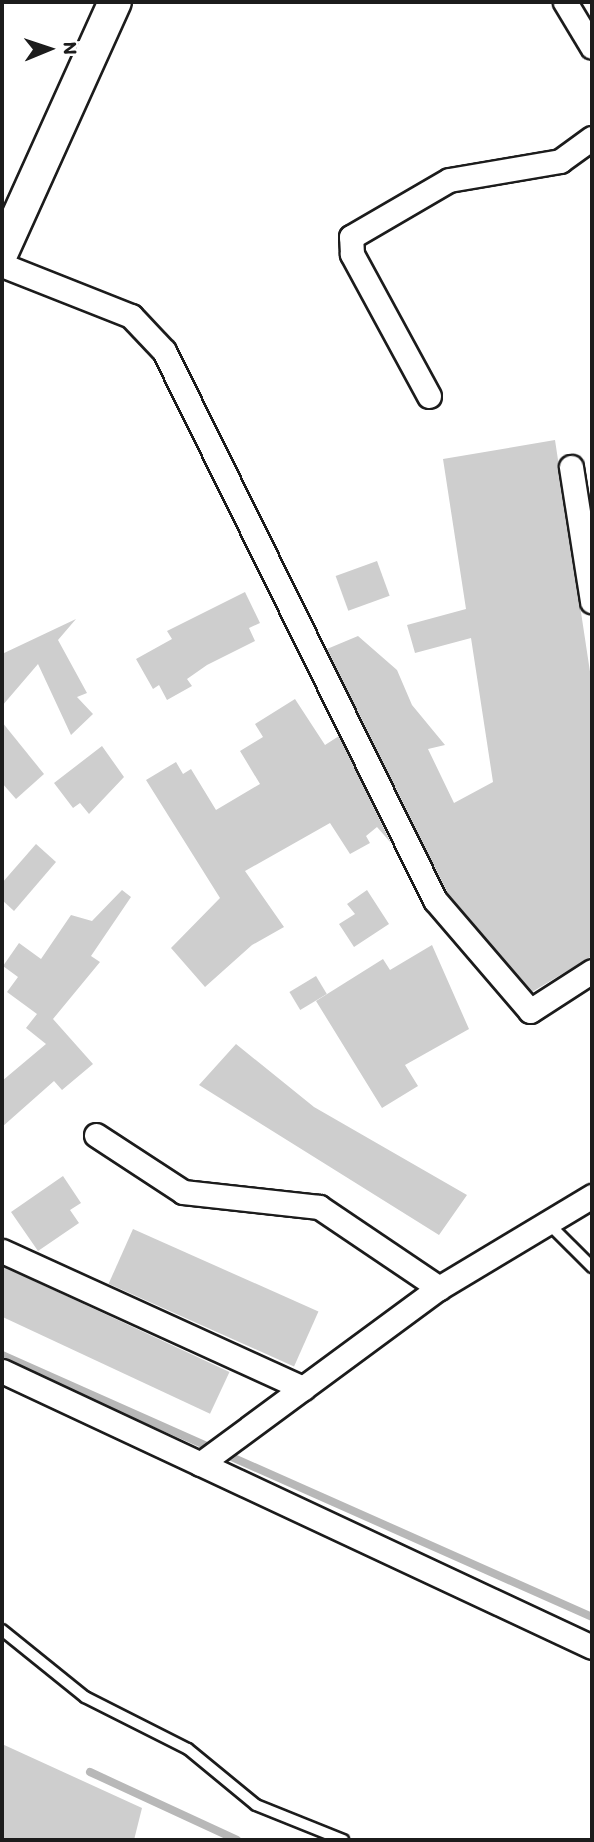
<!DOCTYPE html>
<html>
<head>
<meta charset="utf-8">
<style>
	body { margin:0 }
	#map { position:relative; width:594px; height:1842px; overflow:hidden; background:#fff; font-family:Itim,sans-serif }
	div>[style] { position:absolute }
	.stream>* { height:8px; margin:-4px; padding:0 4px; transform-origin:4px; border-radius:4px; background:#b8b8b8 }
	.building>* { inset:0; background:#cecece; transform-origin:0 0 }
	.roads { filter:drop-shadow(2px 0 #1c1c1c) drop-shadow(-2px 0 #1c1c1c) drop-shadow(0 2px #1c1c1c) drop-shadow(0 -2px #1c1c1c) }
	.lane>* { height:10px; margin:-5px; padding:0 5px; transform-origin:5px; border-radius:5px; background:#fff }
	.street>* { height:23px; margin:-11.5px; padding:0 11.5px; transform-origin:11.5px; border-radius:11.5px; background:#fff }
	.secondary>* { height:32px; margin:-16px; padding:0 16px; transform-origin:16px; border-radius:16px; background:#fff }
	span { translate:-50% -50%; white-space:nowrap; text-align:center; line-height:1.15; -webkit-text-stroke:5px #fff; paint-order:stroke }
	.frame { position:absolute; inset:0; border:4px solid #1c1c1c; pointer-events:none }
	.north { position:absolute; left:14px; top:14px; width:70px; height:70px; -webkit-text-stroke:5px #fff; paint-order:stroke; rotate:88deg; font-size:19px; font-weight:700; line-height:28px; text-align:center; color:#1c1c1c }
	.north::after { content:''; display:block; margin:auto; width:24px; height:32px; background:#1c1c1c; clip-path:polygon(50% 0,100% 100%,50% 72%,0 100%) }
</style>
</head>
<body>
<div id="map">
	<div class="stream">
		<div style="left:2px;top:1355px;width:646px;rotate:23.94deg"></div>
		<div style="left:90px;top:1772px;width:162px;rotate:24.8deg"></div>
	</div>
	<div class="building">
		<div style="clip-path:polygon(555px 440px,592px 685px,592px 956px,532px 992px,447px 892px,327px 649px,358px 636px,397px 670px,412px 705px,445px 745px,428px 749px,454px 803px,493px 782px,471px 638px,415px 653px,407px 625px,466px 609px,443px 459px)"></div>
		<div style="left:377px;top:561px;width:37px;height:44px;rotate:70deg"></div>
		<div style="clip-path:polygon(245px 592px,260px 623px,249px 628px,255px 641px,207px 665px,187px 679px,192px 686px,167px 700px,159px 685px,153px 689px,136px 659px,172px 639px,167px 631px)"></div>
		<div style="clip-path:polygon(76px 619px,58px 640px,87px 693px,77px 697px,93px 714px,71px 735px,38px 664px,2px 706px,2px 654px)"></div>
		<div style="clip-path:polygon(295px 699px,325px 745px,339px 736px,391px 843px,377px 827px,366px 836px,370px 843px,350px 854px,330px 823px,245px 871px,284px 927px,252px 945px,205px 987px,171px 948px,220px 898px,146px 780px,176px 762px,183px 774px,191px 769px,216px 810px,260px 784px,240px 751px,263px 737px,255px 724px)"></div>
		<div style="clip-path:polygon(2px 722px,44px 774px,16px 799px,2px 783px)"></div>
		<div style="clip-path:polygon(102px 746px,124px 777px,89px 814px,80px 803px,73px 808px,54px 783px)"></div>
		<div style="clip-path:polygon(36px 844px,56px 862px,14px 911px,2px 900px,2px 883px)"></div>
		<div style="clip-path:polygon(122px 890px,131px 897px,91px 956px,100px 962px,53px 1019px,93px 1064px,62px 1090px,54px 1081px,2px 1127px,2px 1081px,46px 1044px,26px 1028px,37px 1014px,7px 992px,18px 977px,3px 966px,19px 943px,41px 959px,71px 915px,92px 921px)"></div>
		<div style="clip-path:polygon(367px 890px,389px 924px,354px 947px,339px 924px,355px 914px,347px 904px)"></div>
		<div style="clip-path:polygon(432px 945px,469px 1029px,405px 1065px,418px 1086px,382px 1108px,316px 1001px,383px 959px,390px 970px)"></div>
		<div style="left:316px;top:976px;width:21px;height:31px;rotate:59deg"></div>
		<div style="clip-path:polygon(236px 1044px,314px 1107px,467px 1195px,439px 1235px,199px 1085px)"></div>
		<div style="clip-path:polygon(63px 1176px,81px 1203px,70px 1210px,79px 1223px,38px 1251px,11px 1212px)"></div>
		<div style="left:133px;top:1229px;width:203px;height:60px;rotate:24deg"></div>
		<div style="left:2px;top:1266px;width:251px;height:46px;rotate:25deg"></div>
		<div style="clip-path:polygon(2px 1744px,142px 1808px,134px 1840px,2px 1840px)"></div>
	</div>
	<div class="roads">
		<div class="lane">
			<div style="left:547px;top:1222px;width:64px;rotate:45deg"></div>
			<div style="left:2px;top:1630px;width:107px;rotate:38.9deg"></div>
			<div style="left:85px;top:1697px;width:115px;rotate:26.8deg"></div>
			<div style="left:188px;top:1749px;width:88px;rotate:39.5deg"></div>
			<div style="left:256px;top:1805px;width:94px;rotate:21.9deg"></div>
		</div>
		<div class="street">
			<div style="left:565px;top:2px;width:52px;rotate:59deg"></div>
			<div style="left:2px;top:265px;width:139px;rotate:21.6deg"></div>
			<div style="left:131px;top:316px;width:48px;rotate:46.7deg"></div>
			<div style="left:164px;top:351px;width:612px;rotate:63.73deg"></div>
			<div style="left:435px;top:900px;width:146px;rotate:49.4deg"></div>
			<div style="left:530px;top:1011px;width:74px;rotate:-32.8deg"></div>
			<div style="left:429px;top:396px;width:162px;rotate:-118.5deg"></div>
			<div style="left:352px;top:254px;width:17px;rotate:-93deg"></div>
			<div style="left:351px;top:237px;width:113px;rotate:-30.2deg"></div>
			<div style="left:449px;top:180px;width:113px;rotate:-9.7deg"></div>
			<div style="left:560px;top:161px;width:39px;rotate:-36deg"></div>
			<div style="left:571px;top:467px;width:136px;rotate:81.1deg"></div>
			<div style="left:96px;top:1135px;width:104px;rotate:33.2deg"></div>
			<div style="left:183px;top:1192px;width:137px;rotate:6.3deg"></div>
			<div style="left:319px;top:1207px;width:145px;rotate:34deg"></div>
			<div style="left:2px;top:1251px;width:331px;rotate:24.5deg"></div>
			<div style="left:2px;top:1371px;width:651px;rotate:25.07deg"></div>
			<div style="left:200px;top:1464px;width:297px;rotate:-36.4deg"></div>
			<div style="left:439px;top:1288px;width:179px;rotate:-31deg"></div>
		</div>
		<div class="secondary">
			<div style="left:2px;top:252px;width:274px;rotate:-65.7deg"></div>
		</div>
	</div>
	<div class="frame"></div>
	<div class="north">N</div>
</div>
</body>
</html>
